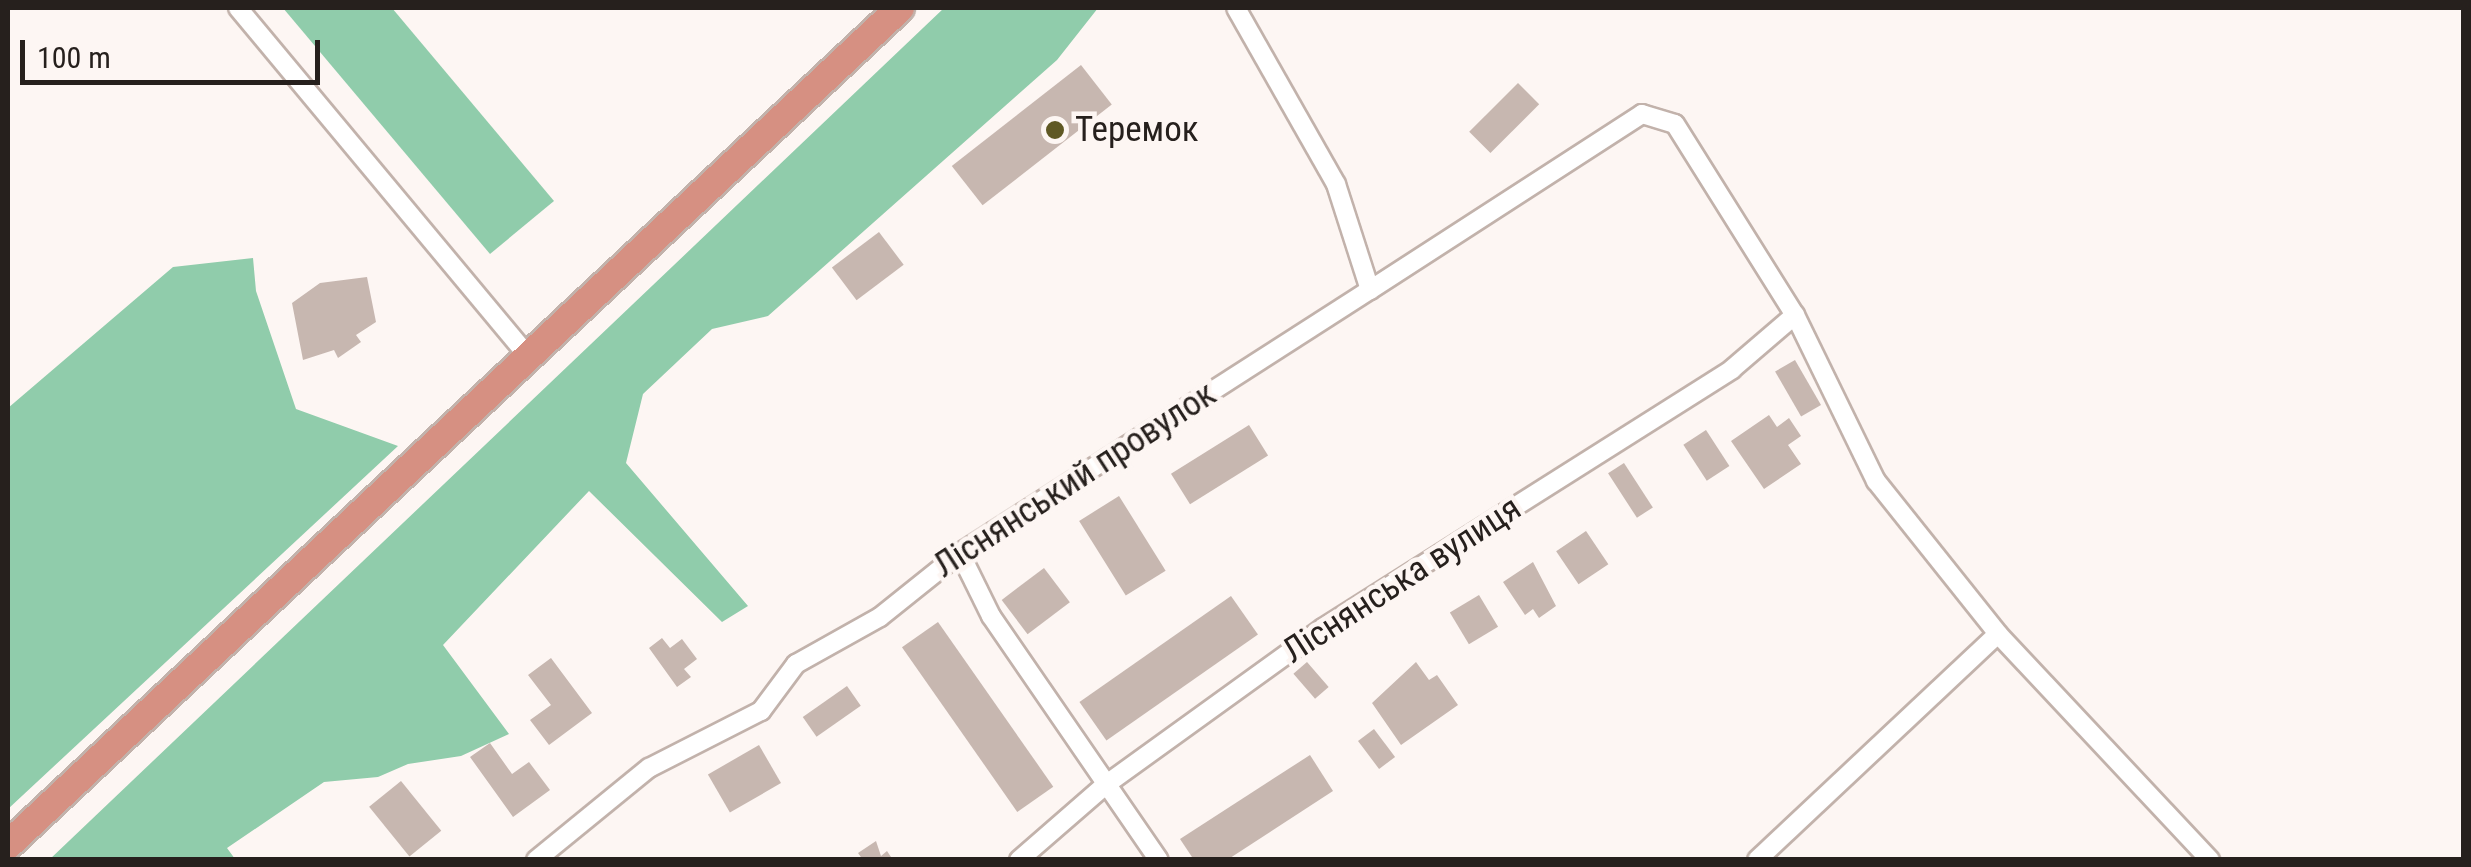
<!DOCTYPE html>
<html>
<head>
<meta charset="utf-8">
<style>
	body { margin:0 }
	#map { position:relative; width:2471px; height:867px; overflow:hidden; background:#fdf6f3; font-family:"Roboto Condensed",sans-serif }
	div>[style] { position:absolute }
	.forest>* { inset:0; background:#90ccab }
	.building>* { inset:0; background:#c7b7b0; transform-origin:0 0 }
	.roads { filter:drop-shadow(2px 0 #c2b2ab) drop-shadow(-2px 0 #c2b2ab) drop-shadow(0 2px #c2b2ab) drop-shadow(0 -2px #c2b2ab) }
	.minor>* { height:18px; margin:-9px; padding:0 9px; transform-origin:9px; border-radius:9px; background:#fff }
	.trunk>* { height:28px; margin:-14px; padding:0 14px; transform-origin:14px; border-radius:14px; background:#d69082 }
	.dots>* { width:28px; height:28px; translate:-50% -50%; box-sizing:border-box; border:5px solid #fdf6f3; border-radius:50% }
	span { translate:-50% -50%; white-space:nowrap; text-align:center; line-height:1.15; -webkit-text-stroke:9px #fdf6f3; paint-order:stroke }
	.poi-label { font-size:35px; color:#26201d }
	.left { translate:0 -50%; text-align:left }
	.street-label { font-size:35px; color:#26201d }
	.frame { position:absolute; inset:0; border:10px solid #26201d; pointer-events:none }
	.scale { position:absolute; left:20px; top:40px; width:300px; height:45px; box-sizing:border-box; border:5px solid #26201d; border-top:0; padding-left:12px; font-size:30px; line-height:35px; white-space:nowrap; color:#26201d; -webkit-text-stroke:8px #fdf6f3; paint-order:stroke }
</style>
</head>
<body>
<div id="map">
	<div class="forest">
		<div style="clip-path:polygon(283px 8px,392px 8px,554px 201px,490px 254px)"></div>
		<div style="clip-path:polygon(944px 8px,1098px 8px,1057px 60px,768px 316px,712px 329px,643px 394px,626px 463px,748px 606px,722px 622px,589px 491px,443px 645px,509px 734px,461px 756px,408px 764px,378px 777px,324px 782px,227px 848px,235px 859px,49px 860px)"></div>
		<div style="clip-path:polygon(253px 258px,256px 291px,296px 409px,398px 446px,8px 809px,8px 408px,173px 267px)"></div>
	</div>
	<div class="building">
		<div style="left:1081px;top:65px;width:50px;height:164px;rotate:52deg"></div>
		<div style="left:1518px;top:83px;width:30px;height:69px;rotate:45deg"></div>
		<div style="left:879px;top:232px;width:41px;height:59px;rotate:53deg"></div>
		<div style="clip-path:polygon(367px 277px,376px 322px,356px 335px,361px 342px,338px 358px,334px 350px,303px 360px,292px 303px,320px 283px)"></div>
		<div style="left:1795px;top:360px;width:52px;height:23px;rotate:60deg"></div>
		<div style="clip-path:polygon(1769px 415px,1777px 427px,1789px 418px,1801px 436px,1788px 445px,1801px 464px,1764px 489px,1731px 441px)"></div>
		<div style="left:1249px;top:425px;width:36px;height:92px;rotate:58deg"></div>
		<div style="left:1706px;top:430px;width:43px;height:27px;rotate:57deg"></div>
		<div style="left:1624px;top:463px;width:53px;height:19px;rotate:57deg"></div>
		<div style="left:1119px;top:496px;width:88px;height:47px;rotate:58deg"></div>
		<div style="left:1586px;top:531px;width:40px;height:36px;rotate:56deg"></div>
		<div style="clip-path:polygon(1533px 562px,1556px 606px,1539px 618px,1533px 609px,1525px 615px,1503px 582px)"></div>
		<div style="left:1044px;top:568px;width:43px;height:53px;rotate:53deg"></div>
		<div style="left:1479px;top:595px;width:37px;height:34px;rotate:59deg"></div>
		<div style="left:1231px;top:596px;width:47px;height:185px;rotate:55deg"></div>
		<div style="left:938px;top:622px;width:201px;height:44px;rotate:55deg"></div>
		<div style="clip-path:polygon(662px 638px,670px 648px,682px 639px,697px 659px,684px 669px,691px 677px,677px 687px,649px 648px)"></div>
		<div style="clip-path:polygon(551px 658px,592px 713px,549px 745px,530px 720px,551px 705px,528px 675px)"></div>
		<div style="left:1307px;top:662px;width:33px;height:18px;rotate:49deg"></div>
		<div style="clip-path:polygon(1416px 662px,1429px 680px,1437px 675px,1458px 705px,1401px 745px,1372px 703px)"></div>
		<div style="left:847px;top:686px;width:24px;height:54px;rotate:55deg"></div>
		<div style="left:1374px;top:729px;width:35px;height:20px;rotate:53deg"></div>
		<div style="clip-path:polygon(490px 743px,512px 774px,529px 762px,550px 790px,513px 817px,470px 757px)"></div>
		<div style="left:759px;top:745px;width:44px;height:59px;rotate:60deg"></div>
		<div style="clip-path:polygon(1310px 755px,1333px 791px,1227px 860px,1194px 860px,1180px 839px)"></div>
		<div style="left:401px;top:781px;width:64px;height:41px;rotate:51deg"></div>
		<div style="clip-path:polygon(876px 841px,881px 856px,887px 851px,893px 860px,863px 860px,858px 853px)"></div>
	</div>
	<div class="roads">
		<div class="minor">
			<div style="left:238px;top:8px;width:454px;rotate:50.2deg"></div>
			<div style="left:1370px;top:290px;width:324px;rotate:-32.9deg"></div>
			<div style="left:1642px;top:114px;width:34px;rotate:17deg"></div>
			<div style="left:1675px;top:124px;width:226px;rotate:57.9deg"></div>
			<div style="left:1795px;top:315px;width:185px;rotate:64deg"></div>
			<div style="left:1876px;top:481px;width:196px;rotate:51.4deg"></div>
			<div style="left:1998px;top:634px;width:310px;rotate:46.8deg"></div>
			<div style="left:960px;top:553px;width:70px;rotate:63.8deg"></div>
			<div style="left:991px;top:616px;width:296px;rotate:55.5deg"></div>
			<div style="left:536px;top:860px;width:146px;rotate:-39.2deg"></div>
			<div style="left:649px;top:768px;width:126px;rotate:-27deg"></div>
			<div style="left:761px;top:711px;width:59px;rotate:-53.3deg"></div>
			<div style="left:796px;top:664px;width:96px;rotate:-29.2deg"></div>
			<div style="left:880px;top:617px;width:102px;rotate:-38.7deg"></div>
			<div style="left:960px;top:553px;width:487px;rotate:-32.7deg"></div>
			<div style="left:1370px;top:290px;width:111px;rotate:-107.8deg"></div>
			<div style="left:1336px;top:184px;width:202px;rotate:-119.6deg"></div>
			<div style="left:1019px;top:860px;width:113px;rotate:-41deg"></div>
			<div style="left:1104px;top:786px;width:270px;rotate:-35.8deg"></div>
			<div style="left:1323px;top:628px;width:484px;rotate:-32.3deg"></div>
			<div style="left:1732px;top:369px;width:83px;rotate:-40.6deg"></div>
			<div style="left:1757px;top:860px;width:330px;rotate:-43.2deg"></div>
		</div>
		<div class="trunk">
			<div style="left:8px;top:845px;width:1223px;rotate:-43.18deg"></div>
		</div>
	</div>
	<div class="dots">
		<div style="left:1055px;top:130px;background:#5f5824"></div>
	</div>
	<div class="poi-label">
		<span class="left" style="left:1075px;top:130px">Теремок</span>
	</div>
	<div class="street-label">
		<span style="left:1075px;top:480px;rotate:-33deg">Ліснянський провулок</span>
		<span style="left:1402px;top:580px;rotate:-33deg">Ліснянська вулиця</span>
	</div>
	<div class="frame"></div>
	<div class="scale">100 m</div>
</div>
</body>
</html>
